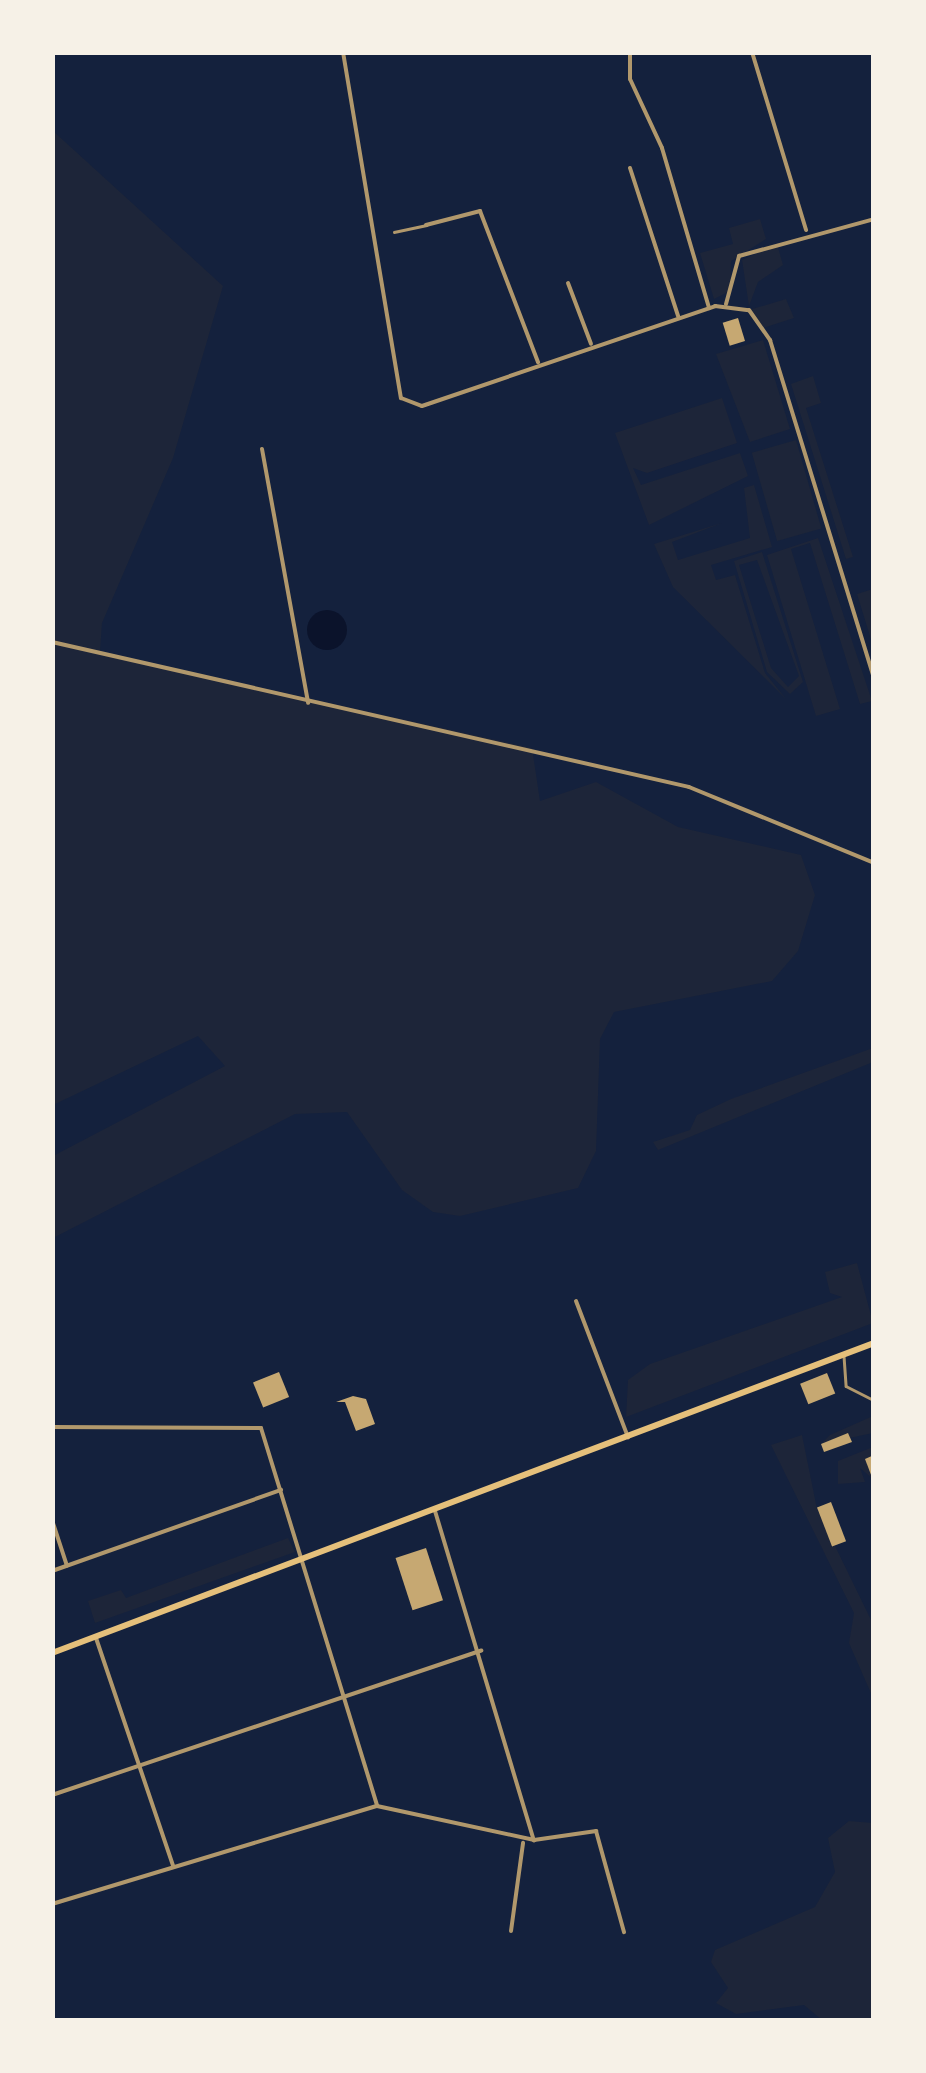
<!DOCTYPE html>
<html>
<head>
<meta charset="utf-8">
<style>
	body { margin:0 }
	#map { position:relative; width:926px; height:2073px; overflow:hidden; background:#14213d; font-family:Lato,sans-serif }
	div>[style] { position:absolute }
	.green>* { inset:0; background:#1d2539; transform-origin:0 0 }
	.water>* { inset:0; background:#0b132b }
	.round { border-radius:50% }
	.building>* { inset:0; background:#c6a872; transform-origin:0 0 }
	.service>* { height:2.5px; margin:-1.25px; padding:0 1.25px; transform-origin:1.25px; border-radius:1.25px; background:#b1986c }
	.minor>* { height:4px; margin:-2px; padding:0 2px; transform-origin:2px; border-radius:2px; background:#b1986c }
	.primary>* { height:6px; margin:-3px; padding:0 3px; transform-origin:3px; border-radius:3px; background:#e5c07b }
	span { translate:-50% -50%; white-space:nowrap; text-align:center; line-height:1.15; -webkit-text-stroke:10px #f6f1e7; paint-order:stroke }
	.frame { position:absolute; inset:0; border:55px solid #f6f1e7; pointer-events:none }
</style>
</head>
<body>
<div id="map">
	<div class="green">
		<div style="clip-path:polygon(52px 130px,223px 286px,173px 458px,102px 623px,100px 652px,532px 748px,540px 801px,596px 782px,678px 827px,801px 855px,815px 895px,798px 951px,772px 981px,614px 1012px,600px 1039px,596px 1151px,578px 1188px,460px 1216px,433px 1212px,402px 1190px,347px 1112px,295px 1114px,53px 1238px,53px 1156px,225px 1066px,198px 1036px,53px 1105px)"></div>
		<div style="clip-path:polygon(760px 219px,766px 239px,731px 261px,730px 291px,714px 299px,700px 253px,733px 244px,729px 228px)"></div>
		<div style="clip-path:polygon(777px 244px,783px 265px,758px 282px,749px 306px,742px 260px)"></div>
		<div style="clip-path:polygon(786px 299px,794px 318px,763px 328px,749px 310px)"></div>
		<div style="clip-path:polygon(763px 340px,790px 429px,750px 442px,716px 354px)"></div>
		<div style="clip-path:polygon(813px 376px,821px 403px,806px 408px,853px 557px,846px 559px,791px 384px)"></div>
		<div style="clip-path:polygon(722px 398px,737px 443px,647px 473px,633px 468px,641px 485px,740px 453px,748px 476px,649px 525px,615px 433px)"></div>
		<div style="left:796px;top:440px;width:92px;height:46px;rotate:74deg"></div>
		<div style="clip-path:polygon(754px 485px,772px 547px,711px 565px,716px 580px,735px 575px,765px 673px,786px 699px,673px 587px,654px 544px,722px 523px,672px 542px,678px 560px,750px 538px,744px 488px)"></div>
		<div style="clip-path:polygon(818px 538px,872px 701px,860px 704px,810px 543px,791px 549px,840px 709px,816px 716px,767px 555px)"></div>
		<div style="clip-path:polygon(evenodd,762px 552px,803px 682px,790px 694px,767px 672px,734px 561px,762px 552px,757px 560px,799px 676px,788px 687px,771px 668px,739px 565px,757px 560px)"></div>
		<div style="clip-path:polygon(873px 589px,874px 589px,873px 646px,857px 594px)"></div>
		<div style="clip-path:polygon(873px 1048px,873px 1062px,658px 1150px,653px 1142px,690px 1130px,697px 1115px,731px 1099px)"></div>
		<div style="clip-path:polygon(857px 1263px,873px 1323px,626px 1417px,628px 1380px,650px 1364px,842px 1297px,830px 1293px,825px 1272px)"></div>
		<div style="clip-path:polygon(873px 1416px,873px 1433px,821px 1444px,830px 1435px)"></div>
		<div style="clip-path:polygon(802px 1435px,817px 1509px,873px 1624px,873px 1698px,849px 1643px,854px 1613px,771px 1445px)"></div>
		<div style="clip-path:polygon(873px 1447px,873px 1479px,860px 1468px,865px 1482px,838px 1484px,838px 1461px)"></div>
		<div style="clip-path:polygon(288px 1538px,295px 1552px,95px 1623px,88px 1601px,121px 1590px,126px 1598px)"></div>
		<div style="clip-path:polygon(849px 1821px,873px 1823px,873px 2020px,822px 2020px,804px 2005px,736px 2014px,716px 2003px,728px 1988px,711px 1962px,715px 1950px,815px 1907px,835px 1872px,828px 1838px)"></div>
	</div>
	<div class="water">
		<div class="round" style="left:307px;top:610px;width:40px;height:40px"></div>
	</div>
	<div class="building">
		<div style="left:738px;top:318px;width:24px;height:16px;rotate:73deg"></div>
		<div style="left:279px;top:1372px;width:27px;height:28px;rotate:68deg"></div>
		<div style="left:827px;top:1373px;width:22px;height:29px;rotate:68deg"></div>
		<div style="clip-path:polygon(353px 1396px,366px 1399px,375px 1424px,356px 1431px,345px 1402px,336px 1402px)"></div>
		<div style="clip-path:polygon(848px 1433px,852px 1442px,824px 1452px,821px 1444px)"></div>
		<div style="clip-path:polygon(874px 1455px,874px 1480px,873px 1480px,865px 1459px)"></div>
		<div style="left:831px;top:1502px;width:42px;height:15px;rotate:69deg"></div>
		<div style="left:426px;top:1548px;width:55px;height:32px;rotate:72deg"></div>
	</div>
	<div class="service">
		<div style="left:394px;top:232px;width:33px;rotate:-12deg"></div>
		<div style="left:844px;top:1356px;width:30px;rotate:86deg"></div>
		<div style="left:846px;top:1386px;width:31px;rotate:27deg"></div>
	</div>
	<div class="minor">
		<div style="left:343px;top:52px;width:351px;rotate:80.5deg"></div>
		<div style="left:401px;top:398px;width:22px;rotate:21deg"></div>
		<div style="left:422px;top:406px;width:310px;rotate:-18.8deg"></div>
		<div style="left:715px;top:306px;width:34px;rotate:7deg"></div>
		<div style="left:749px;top:310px;width:37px;rotate:55deg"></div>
		<div style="left:770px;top:340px;width:355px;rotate:72.9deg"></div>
		<div style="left:630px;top:52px;width:27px;rotate:90deg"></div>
		<div style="left:630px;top:79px;width:76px;rotate:65.1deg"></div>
		<div style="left:662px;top:148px;width:167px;rotate:73.6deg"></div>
		<div style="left:752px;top:52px;width:186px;rotate:73.1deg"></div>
		<div style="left:630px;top:168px;width:156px;rotate:72deg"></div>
		<div style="left:426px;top:225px;width:56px;rotate:-14.5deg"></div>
		<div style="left:480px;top:211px;width:162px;rotate:69deg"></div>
		<div style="left:568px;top:283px;width:65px;rotate:69.3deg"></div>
		<div style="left:726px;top:304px;width:50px;rotate:-74.8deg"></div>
		<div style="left:739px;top:256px;width:140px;rotate:-15.3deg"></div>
		<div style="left:262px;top:449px;width:258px;rotate:79.7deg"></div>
		<div style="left:52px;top:642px;width:653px;rotate:12.82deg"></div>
		<div style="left:689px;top:787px;width:200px;rotate:22.3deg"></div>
		<div style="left:576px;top:1301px;width:146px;rotate:69.1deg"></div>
		<div style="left:52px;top:1427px;width:209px;rotate:0.3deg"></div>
		<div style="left:261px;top:1428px;width:395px;rotate:72.9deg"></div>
		<div style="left:435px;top:1511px;width:344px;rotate:73.3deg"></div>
		<div style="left:534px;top:1840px;width:63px;rotate:-8.3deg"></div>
		<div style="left:596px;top:1831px;width:105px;rotate:74.5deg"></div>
		<div style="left:52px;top:1520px;width:48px;rotate:71.9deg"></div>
		<div style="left:52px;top:1571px;width:243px;rotate:-19.5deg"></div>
		<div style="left:96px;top:1638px;width:240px;rotate:71.3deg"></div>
		<div style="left:52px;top:1795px;width:453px;rotate:-18.6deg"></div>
		<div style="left:52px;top:1904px;width:339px;rotate:-16.8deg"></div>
		<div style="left:377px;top:1806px;width:161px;rotate:12.2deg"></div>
		<div style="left:511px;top:1931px;width:89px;rotate:-82.2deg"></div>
	</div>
	<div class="primary">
		<div style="left:52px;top:1653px;width:879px;rotate:-20.66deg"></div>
	</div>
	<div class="frame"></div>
</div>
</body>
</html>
